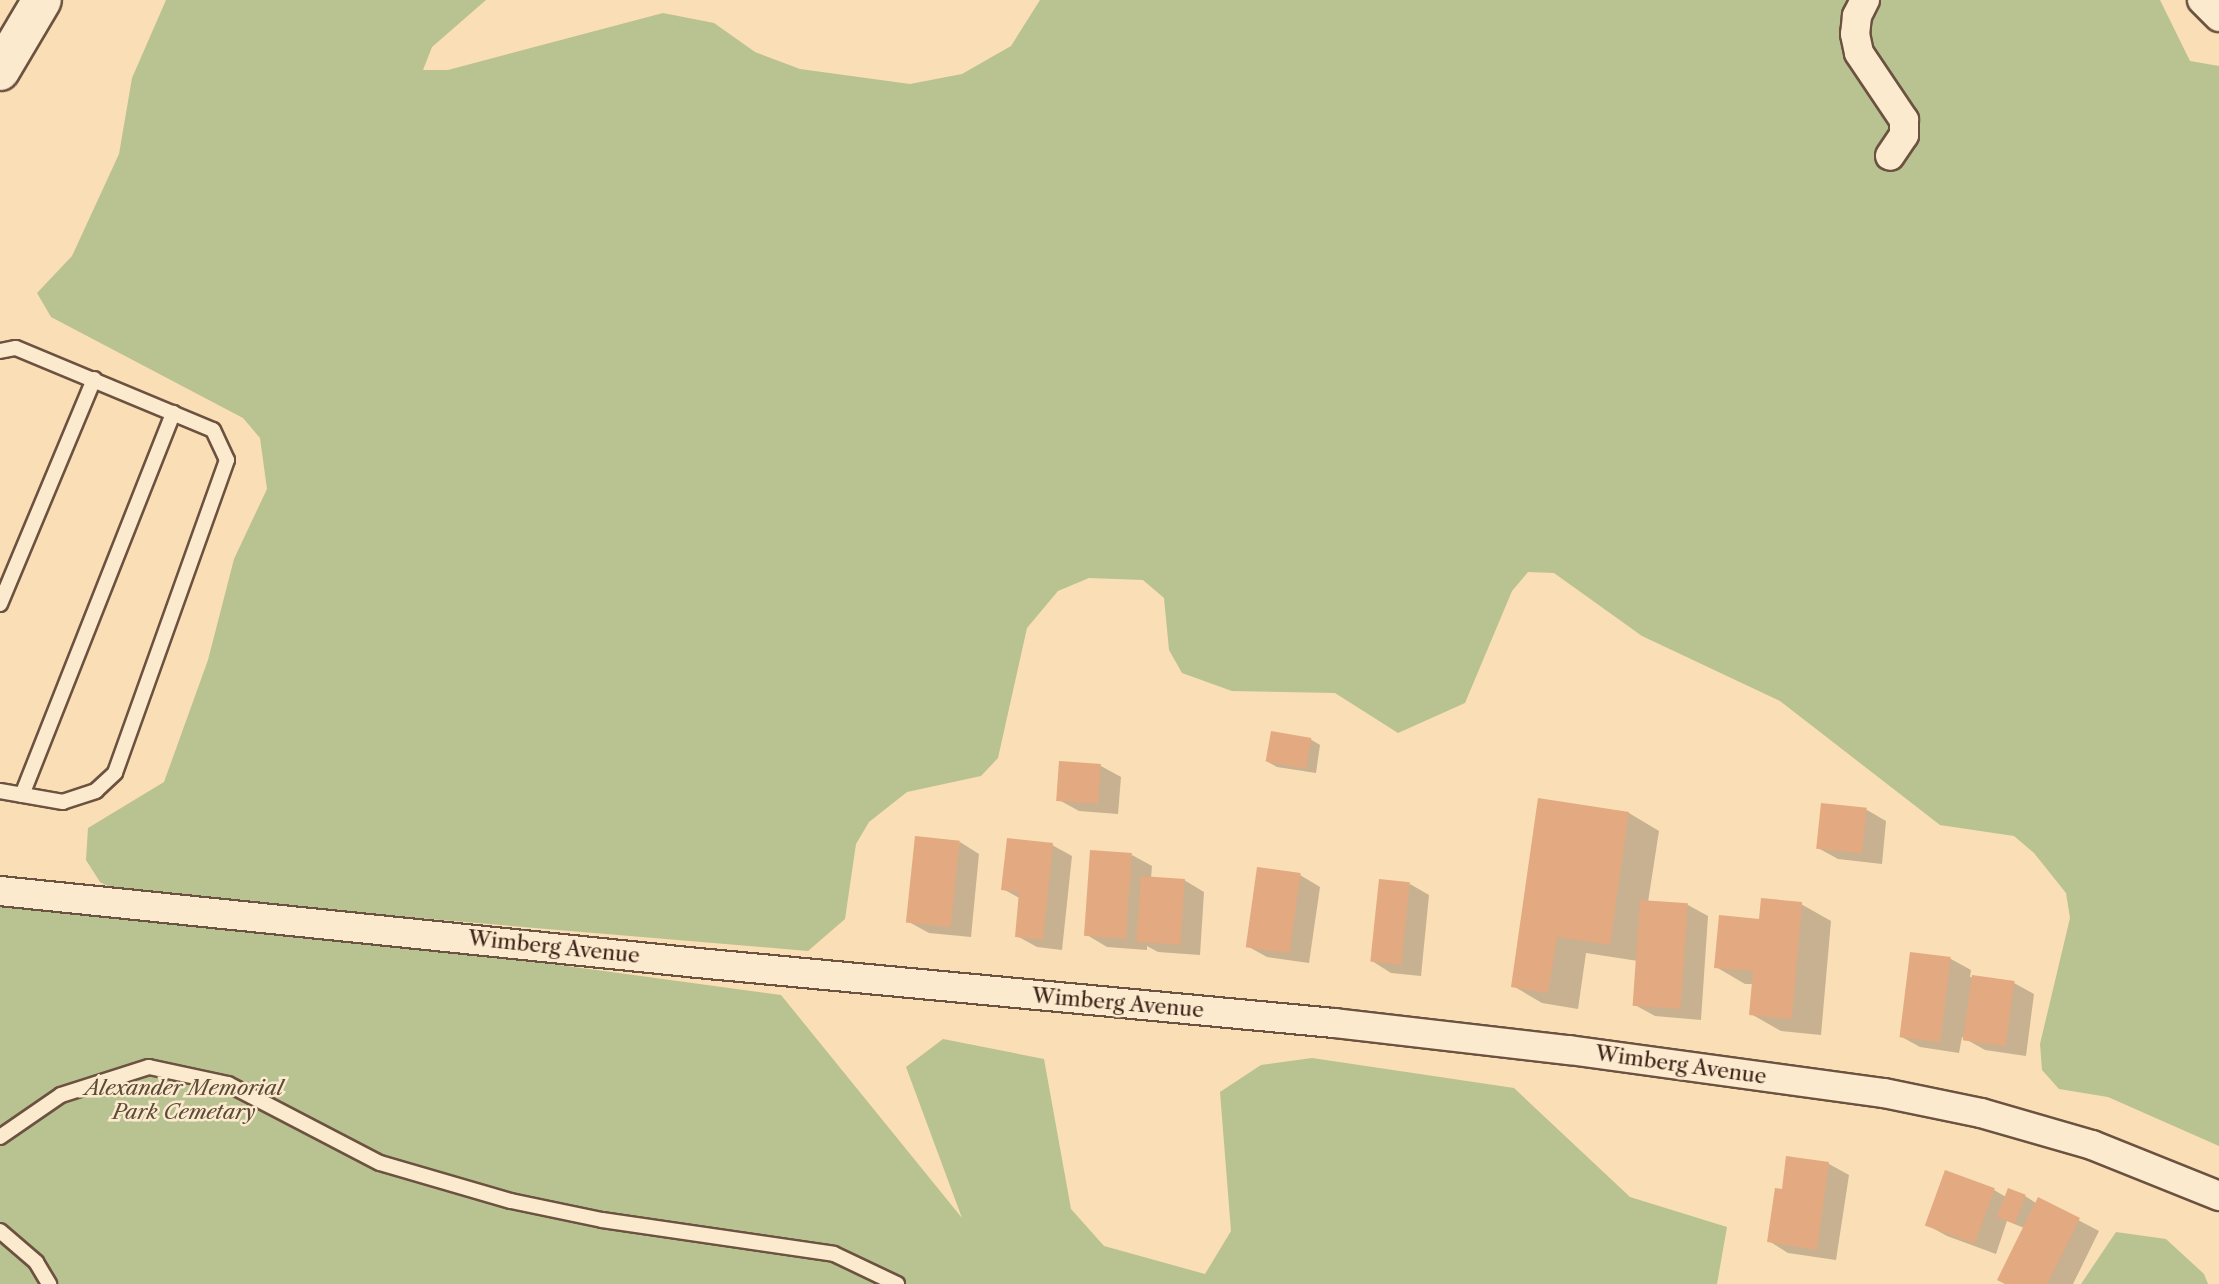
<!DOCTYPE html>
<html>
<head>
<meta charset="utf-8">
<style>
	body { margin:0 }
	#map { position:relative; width:2219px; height:1284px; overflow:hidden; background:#fadeb5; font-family:"Libre Caslon Text",serif }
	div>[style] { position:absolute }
	.green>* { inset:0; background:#b9c291 }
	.shadow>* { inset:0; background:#0003 }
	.building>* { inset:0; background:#e3a981; transform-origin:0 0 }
	.roads { filter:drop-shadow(2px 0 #6c5240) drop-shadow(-2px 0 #6c5240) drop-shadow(0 2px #6c5240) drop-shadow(0 -2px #6c5240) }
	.lane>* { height:14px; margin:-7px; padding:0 7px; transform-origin:7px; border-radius:7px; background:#fceacf }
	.street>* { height:28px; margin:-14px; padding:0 14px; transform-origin:14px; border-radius:14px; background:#fceacf }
	.secondary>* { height:38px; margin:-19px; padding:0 19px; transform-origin:19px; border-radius:19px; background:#fceacf }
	span { translate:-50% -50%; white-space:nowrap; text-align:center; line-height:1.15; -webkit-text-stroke:5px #fceacf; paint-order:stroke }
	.street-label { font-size:21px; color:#3d2319 }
	.park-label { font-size:21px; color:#5c4b37; font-style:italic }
</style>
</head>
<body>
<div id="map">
	<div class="green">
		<div style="clip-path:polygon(166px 0,486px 0,432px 47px,423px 70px,448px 70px,663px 13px,714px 23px,755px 52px,800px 69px,910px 84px,962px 74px,1011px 46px,1040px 0,2160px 0,2190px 61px,2219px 66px,2219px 1146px,2108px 1097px,2059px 1089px,2042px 1070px,2040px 1044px,2070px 918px,2066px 893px,2034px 853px,2014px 836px,1940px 825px,1780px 701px,1642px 636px,1554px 573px,1528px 572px,1512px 591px,1465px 703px,1398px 733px,1335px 693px,1232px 691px,1182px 673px,1169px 650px,1164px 598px,1143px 580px,1089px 578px,1058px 591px,1027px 628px,998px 758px,981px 776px,907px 792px,869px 822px,856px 844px,845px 919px,808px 951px,121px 893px,100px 882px,86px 860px,88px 828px,164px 782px,208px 660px,234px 559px,267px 489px,260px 438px,243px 418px,51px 317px,37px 293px,72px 256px,119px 154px,132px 78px)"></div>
		<div style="clip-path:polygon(0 889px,781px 995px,962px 1218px,906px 1067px,943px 1039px,1044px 1059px,1071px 1209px,1104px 1246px,1205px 1274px,1231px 1231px,1220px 1092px,1261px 1065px,1312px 1058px,1514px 1088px,1630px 1197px,1727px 1227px,1717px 1284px,0 1284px)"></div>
		<div style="clip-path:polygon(2116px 1232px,2166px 1239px,2204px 1274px,2208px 1284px,2081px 1284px)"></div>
	</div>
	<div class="shadow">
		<div style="clip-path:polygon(1310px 739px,1320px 745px,1316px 773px,1277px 767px,1268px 762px)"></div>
		<div style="clip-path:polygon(1101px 766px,1121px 777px,1118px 814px,1079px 811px,1059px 800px)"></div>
		<div style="clip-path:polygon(1540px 800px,1629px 813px,1659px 831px,1648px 902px,1688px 905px,1708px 916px,1701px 1020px,1655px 1016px,1635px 1005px,1638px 961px,1586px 953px,1578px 1009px,1542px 1003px,1513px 986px)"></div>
		<div style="clip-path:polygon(1867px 810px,1886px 821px,1882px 864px,1838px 859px,1818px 848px)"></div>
		<div style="clip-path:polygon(960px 842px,979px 854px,971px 937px,929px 933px,909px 922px)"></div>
		<div style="clip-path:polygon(1052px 845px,1072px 856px,1062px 950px,1037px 947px,1017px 936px,1021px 899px,1003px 889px)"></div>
		<div style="clip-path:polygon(1132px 855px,1152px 866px,1151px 878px,1184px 880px,1204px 892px,1200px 955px,1158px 952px,1147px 946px,1147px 950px,1107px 947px,1087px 935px)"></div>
		<div style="clip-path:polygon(1300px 875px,1320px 887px,1309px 963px,1267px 957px,1247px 946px)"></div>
		<div style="clip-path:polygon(1410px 884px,1429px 895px,1421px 976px,1391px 973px,1372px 961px)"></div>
		<div style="clip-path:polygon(1801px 904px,1831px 921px,1821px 1035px,1781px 1031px,1751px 1014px,1754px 984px,1745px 984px,1716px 967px,1761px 921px)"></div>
		<div style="clip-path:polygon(1912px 954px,1951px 959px,1971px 970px,1970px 977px,2014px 983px,2034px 994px,2026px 1056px,1985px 1050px,1962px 1037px,1959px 1053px,1920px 1047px,1900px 1036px)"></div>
		<div style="clip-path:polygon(1788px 1158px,1829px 1164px,1849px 1175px,1836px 1260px,1788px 1253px,1769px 1241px,1783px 1191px)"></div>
		<div style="clip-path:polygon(1994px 1190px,2006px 1197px,2025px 1196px,2036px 1203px,2038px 1199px,2099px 1231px,2073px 1284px,2007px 1284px,2024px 1228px,2007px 1221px,1996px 1254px,1947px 1236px,1927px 1225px)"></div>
	</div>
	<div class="building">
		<div style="left:1271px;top:731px;width:41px;height:31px;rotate:10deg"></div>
		<div style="left:1059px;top:761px;width:42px;height:40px;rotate:4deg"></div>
		<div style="clip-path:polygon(1538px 798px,1629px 812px,1610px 945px,1557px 937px,1548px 993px,1511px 987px)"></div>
		<div style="left:1821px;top:803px;width:46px;height:46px;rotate:6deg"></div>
		<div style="left:915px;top:836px;width:45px;height:87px;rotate:6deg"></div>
		<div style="clip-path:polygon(1007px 838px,1053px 843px,1043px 940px,1015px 937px,1019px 892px,1001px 890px)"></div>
		<div style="left:1090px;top:850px;width:42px;height:86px;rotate:4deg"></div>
		<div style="left:1257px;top:867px;width:44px;height:81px;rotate:8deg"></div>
		<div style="left:1141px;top:876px;width:44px;height:66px;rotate:4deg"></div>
		<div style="left:1379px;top:879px;width:31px;height:83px;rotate:6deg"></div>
		<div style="clip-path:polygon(1761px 898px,1802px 902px,1792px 1019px,1749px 1015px,1753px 971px,1714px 968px,1719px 915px,1759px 919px)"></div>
		<div style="left:1640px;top:900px;width:48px;height:106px;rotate:4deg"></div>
		<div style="left:1910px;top:952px;width:41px;height:86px;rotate:7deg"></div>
		<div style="left:1972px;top:975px;width:43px;height:66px;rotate:8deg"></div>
		<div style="clip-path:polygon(1786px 1156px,1829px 1162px,1817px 1250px,1767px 1242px,1775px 1188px,1782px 1189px)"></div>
		<div style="left:1945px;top:1170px;width:53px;height:59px;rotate:20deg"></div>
		<div style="left:2008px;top:1188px;width:19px;height:31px;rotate:21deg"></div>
		<div style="clip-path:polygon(2038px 1197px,2080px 1218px,2047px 1284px,2005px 1284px,1997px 1280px)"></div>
	</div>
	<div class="roads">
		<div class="lane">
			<div style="left:0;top:351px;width:16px;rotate:-11deg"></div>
			<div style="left:16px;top:348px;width:213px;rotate:22.6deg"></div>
			<div style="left:213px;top:430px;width:33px;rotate:65deg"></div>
			<div style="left:227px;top:460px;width:332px;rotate:109.7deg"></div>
			<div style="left:115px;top:773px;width:26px;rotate:137deg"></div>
			<div style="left:96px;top:791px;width:35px;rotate:162deg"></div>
			<div style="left:63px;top:802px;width:64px;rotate:-170.1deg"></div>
			<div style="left:0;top:604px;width:244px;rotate:-67.3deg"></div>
			<div style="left:22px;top:795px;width:411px;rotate:-68.4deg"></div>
			<div style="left:0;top:1137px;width:74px;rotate:-34.5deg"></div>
			<div style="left:61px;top:1095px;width:92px;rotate:-17.7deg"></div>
			<div style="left:149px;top:1067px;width:81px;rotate:12.1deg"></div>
			<div style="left:228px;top:1084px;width:171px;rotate:27.5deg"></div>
			<div style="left:380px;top:1163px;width:136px;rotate:16.2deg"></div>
			<div style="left:511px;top:1201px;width:93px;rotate:11.8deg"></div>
			<div style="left:602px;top:1220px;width:234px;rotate:8.3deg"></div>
			<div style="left:834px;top:1254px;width:70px;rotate:25.5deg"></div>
			<div style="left:0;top:1231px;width:48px;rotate:40.7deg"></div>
			<div style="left:36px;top:1262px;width:26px;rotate:59deg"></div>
		</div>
		<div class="street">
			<div style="left:1865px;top:0;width:18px;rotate:117deg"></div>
			<div style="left:1857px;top:16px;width:18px;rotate:96deg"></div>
			<div style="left:1855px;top:34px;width:19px;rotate:78deg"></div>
			<div style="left:1859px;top:53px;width:81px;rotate:56.1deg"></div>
			<div style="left:1904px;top:120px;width:15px;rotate:90deg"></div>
			<div style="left:1904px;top:135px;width:25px;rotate:124deg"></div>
			<div style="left:2202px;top:0;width:24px;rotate:45deg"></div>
			<div style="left:0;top:891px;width:702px;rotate:5.89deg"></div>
			<div style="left:698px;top:963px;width:639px;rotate:5.39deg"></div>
			<div style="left:1334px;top:1023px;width:237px;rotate:6.6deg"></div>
			<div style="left:1569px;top:1050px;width:318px;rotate:7.8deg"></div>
			<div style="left:1884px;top:1093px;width:99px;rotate:11.7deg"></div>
			<div style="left:1981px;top:1113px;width:116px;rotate:16.1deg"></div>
			<div style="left:2092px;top:1145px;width:137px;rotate:21.9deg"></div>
		</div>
		<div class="secondary">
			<div style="left:0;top:71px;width:82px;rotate:-59.4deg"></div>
		</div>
	</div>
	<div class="street-label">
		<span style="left:554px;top:947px;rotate:6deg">Wimberg Avenue</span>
		<span style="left:1118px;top:1003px;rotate:5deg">Wimberg Avenue</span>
		<span style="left:1681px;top:1065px;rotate:8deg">Wimberg Avenue</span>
	</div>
	<div class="park-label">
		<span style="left:184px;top:1100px">Alexander Memorial<br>Park Cemetary</span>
	</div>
</div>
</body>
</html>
